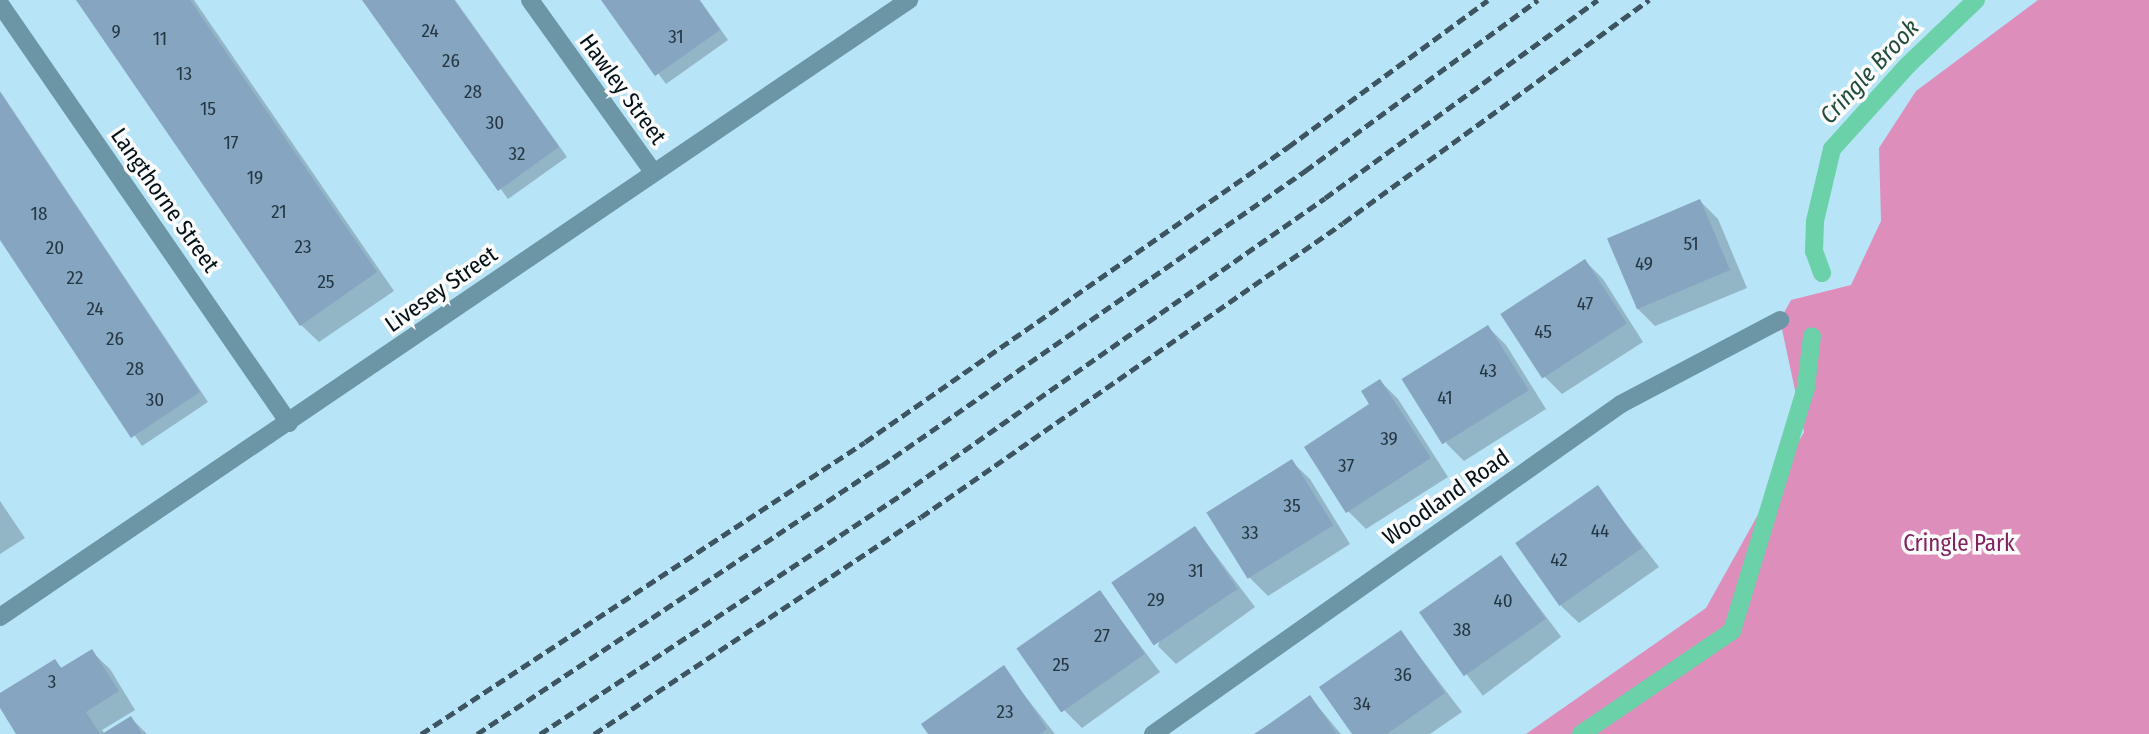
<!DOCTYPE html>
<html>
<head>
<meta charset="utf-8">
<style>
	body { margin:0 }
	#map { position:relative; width:2149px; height:734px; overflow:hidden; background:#b7e4f7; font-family:"Fira Sans Condensed",sans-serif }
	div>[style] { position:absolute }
	.green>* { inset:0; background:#de8ebb }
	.shadow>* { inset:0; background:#0003; transform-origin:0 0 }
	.stream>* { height:18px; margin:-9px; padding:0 9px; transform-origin:9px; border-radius:9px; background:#6ad1a9 }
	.building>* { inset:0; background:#86a5c1; transform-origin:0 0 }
	.minor>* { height:18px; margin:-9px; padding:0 9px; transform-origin:9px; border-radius:9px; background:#6c95a6 }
	.rail>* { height:5px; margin-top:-2.5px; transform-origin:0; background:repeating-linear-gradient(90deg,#3c5560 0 10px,transparent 0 15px) }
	span { translate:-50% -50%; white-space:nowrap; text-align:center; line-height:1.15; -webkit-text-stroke:7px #fcfcfc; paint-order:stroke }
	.number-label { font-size:19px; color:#243743 }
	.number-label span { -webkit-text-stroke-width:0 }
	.street-label { font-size:23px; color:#031219 }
	.park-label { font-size:23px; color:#81235f }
	.water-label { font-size:24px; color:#204c3b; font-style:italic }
</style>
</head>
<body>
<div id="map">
	<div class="green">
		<div style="clip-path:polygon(2038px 0,2149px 0,2149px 734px,1526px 734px,1706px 608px,1804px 432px,1780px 320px,1791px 300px,1851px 285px,1881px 221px,1879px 148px,1916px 91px)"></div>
	</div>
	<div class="shadow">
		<div style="clip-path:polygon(78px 0,194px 0,394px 291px,319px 342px,301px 325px)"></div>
		<div style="clip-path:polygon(364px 0,455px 0,567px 157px,508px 199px)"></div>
		<div style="clip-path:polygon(604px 0,700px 0,728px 40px,666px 84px)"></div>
		<div style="clip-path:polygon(0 91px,208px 402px,142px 446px,0 237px)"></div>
		<div style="clip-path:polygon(1700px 201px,1718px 219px,1747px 288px,1655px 326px,1637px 308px)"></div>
		<div style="clip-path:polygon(1585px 261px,1603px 279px,1643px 342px,1562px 394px,1544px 376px)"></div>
		<div style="clip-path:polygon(1488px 327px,1506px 345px,1546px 409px,1464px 461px,1446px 443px)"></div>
		<div style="clip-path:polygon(1380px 381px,1398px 399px,1448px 477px,1366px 529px,1348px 511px)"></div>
		<div style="clip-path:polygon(1292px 462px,1310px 479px,1350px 544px,1268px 596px,1250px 578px,1210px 515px)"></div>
		<div style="clip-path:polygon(1597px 487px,1659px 567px,1579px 623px,1561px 606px)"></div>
		<div style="clip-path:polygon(0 501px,25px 538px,0 554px)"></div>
		<div style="clip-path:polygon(1195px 528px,1255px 607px,1176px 664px,1158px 646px)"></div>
		<div style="left:1501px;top:557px;width:100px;height:98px;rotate:53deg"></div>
		<div style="clip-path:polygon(1100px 592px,1160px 672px,1082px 728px,1064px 710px)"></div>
		<div style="clip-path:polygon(1401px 632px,1462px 712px,1430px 734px,1354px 734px)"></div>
		<div style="clip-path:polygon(92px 652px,110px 669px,135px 710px,102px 730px,105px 734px,18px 734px,0 704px,0 695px,54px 661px,63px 669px)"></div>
		<div style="clip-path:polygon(1003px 668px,1055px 734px,930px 734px)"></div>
		<div style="clip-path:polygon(1310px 697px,1341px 734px,1257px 734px)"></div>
		<div style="clip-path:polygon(131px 718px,147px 734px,106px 734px)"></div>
	</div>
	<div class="stream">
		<div style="left:1822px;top:273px;width:23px;rotate:-110deg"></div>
		<div style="left:1814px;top:251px;width:30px;rotate:-88deg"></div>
		<div style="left:1815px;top:221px;width:74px;rotate:-76.7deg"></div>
		<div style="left:1832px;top:149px;width:113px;rotate:-47.9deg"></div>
		<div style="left:1908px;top:65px;width:94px;rotate:-43.7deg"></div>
		<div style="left:1581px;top:734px;width:183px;rotate:-34.3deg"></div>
		<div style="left:1732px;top:631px;width:255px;rotate:-73.1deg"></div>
		<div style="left:1806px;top:387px;width:51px;rotate:-83.3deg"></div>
	</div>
	<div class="building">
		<div style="clip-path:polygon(76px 0,190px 0,377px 272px,300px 326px)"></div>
		<div style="clip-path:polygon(362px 0,454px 0,559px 147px,498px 191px)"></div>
		<div style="clip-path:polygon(601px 0,699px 0,720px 30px,655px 76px)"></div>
		<div style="clip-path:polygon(0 92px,200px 392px,131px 438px,0 240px)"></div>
		<div style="left:1700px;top:199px;width:77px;height:101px;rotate:67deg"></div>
		<div style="left:1585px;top:259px;width:77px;height:101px;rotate:57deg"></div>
		<div style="left:1488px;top:325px;width:77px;height:102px;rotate:58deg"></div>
		<div style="clip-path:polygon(1380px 379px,1431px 458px,1346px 513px,1304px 447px,1369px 404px,1361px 391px)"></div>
		<div style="left:1292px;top:459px;width:78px;height:101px;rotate:58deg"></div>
		<div style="left:1598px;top:485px;width:77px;height:101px;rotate:55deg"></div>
		<div style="left:1195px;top:526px;width:76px;height:101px;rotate:56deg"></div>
		<div style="left:1501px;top:555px;width:78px;height:100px;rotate:55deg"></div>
		<div style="left:1100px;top:590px;width:78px;height:102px;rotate:55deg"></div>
		<div style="clip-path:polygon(1401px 630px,1445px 693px,1387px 734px,1352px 734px,1319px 687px)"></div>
		<div style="clip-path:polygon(92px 649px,119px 691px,86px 712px,100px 734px,16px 734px,0 708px,0 693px,55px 659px,61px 668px)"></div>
		<div style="clip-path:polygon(1004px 665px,1047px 729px,1040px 734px,928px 734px,921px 724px)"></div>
		<div style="clip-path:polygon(1310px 695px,1337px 734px,1254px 734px,1269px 724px)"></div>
		<div style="clip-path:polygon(131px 716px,142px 734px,102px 734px)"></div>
	</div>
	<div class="minor">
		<div style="left:530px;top:0;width:211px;rotate:54.4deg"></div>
		<div style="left:0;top:4px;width:509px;rotate:55.4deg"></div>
		<div style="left:0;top:617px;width:1099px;rotate:-34.17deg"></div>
		<div style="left:1153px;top:734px;width:573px;rotate:-35.19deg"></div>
		<div style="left:1621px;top:404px;width:180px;rotate:-27.8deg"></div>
	</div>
	<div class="rail">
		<div style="left:421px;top:734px;width:531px;rotate:-33.33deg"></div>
		<div style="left:865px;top:442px;width:516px;rotate:-34.89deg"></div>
		<div style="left:1288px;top:147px;width:248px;rotate:-36.3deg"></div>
		<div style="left:477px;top:734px;width:485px;rotate:-33.6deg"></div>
		<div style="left:881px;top:466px;width:517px;rotate:-34.83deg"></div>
		<div style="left:1305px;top:171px;width:289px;rotate:-36.3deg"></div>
		<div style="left:540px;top:734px;width:434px;rotate:-33.5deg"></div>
		<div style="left:902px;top:494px;width:516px;rotate:-34.98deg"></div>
		<div style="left:1325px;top:198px;width:337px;rotate:-36deg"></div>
		<div style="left:594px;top:734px;width:392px;rotate:-33.6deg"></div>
		<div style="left:921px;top:517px;width:514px;rotate:-34.86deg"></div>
		<div style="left:1343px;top:223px;width:379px;rotate:-36.1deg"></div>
	</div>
	<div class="number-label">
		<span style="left:430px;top:31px">24</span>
		<span style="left:116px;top:32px">9</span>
		<span style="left:676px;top:37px">31</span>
		<span style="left:160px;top:39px">11</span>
		<span style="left:451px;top:61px">26</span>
		<span style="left:184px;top:74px">13</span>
		<span style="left:473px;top:92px">28</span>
		<span style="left:208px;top:109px">15</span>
		<span style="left:495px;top:123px">30</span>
		<span style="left:231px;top:143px">17</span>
		<span style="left:517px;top:154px">32</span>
		<span style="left:255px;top:178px">19</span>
		<span style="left:279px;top:212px">21</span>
		<span style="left:39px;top:214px">18</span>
		<span style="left:1691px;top:244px">51</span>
		<span style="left:303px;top:247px">23</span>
		<span style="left:55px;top:248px">20</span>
		<span style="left:1644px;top:264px">49</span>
		<span style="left:75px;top:278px">22</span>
		<span style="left:326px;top:282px">25</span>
		<span style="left:1585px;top:304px">47</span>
		<span style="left:95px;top:309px">24</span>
		<span style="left:1543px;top:332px">45</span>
		<span style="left:115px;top:339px">26</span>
		<span style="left:135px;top:369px">28</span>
		<span style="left:1488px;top:371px">43</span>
		<span style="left:1445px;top:398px">41</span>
		<span style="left:155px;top:400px">30</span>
		<span style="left:1389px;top:439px">39</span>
		<span style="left:1346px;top:466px">37</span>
		<span style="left:1292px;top:506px">35</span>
		<span style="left:1600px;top:531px">44</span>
		<span style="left:1250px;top:533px">33</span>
		<span style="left:1559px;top:560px">42</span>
		<span style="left:1196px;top:571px">31</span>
		<span style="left:1156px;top:600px">29</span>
		<span style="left:1503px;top:601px">40</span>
		<span style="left:1462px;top:630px">38</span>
		<span style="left:1102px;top:636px">27</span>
		<span style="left:1061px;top:665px">25</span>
		<span style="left:1403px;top:675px">36</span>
		<span style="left:52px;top:682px">3</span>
		<span style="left:1362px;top:704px">34</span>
		<span style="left:1005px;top:712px">23</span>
	</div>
	<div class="street-label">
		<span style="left:623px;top:89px;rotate:54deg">Hawley Street</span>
		<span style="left:165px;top:200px;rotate:55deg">Langthorne Street</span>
		<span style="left:441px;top:289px;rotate:-35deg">Livesey Street</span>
		<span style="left:1446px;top:497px;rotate:-35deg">Woodland Road</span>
	</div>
	<div class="park-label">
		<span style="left:1959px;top:543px">Cringle Park</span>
	</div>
	<div class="water-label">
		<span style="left:1870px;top:72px;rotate:-47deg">Cringle Brook</span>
	</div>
</div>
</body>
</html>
